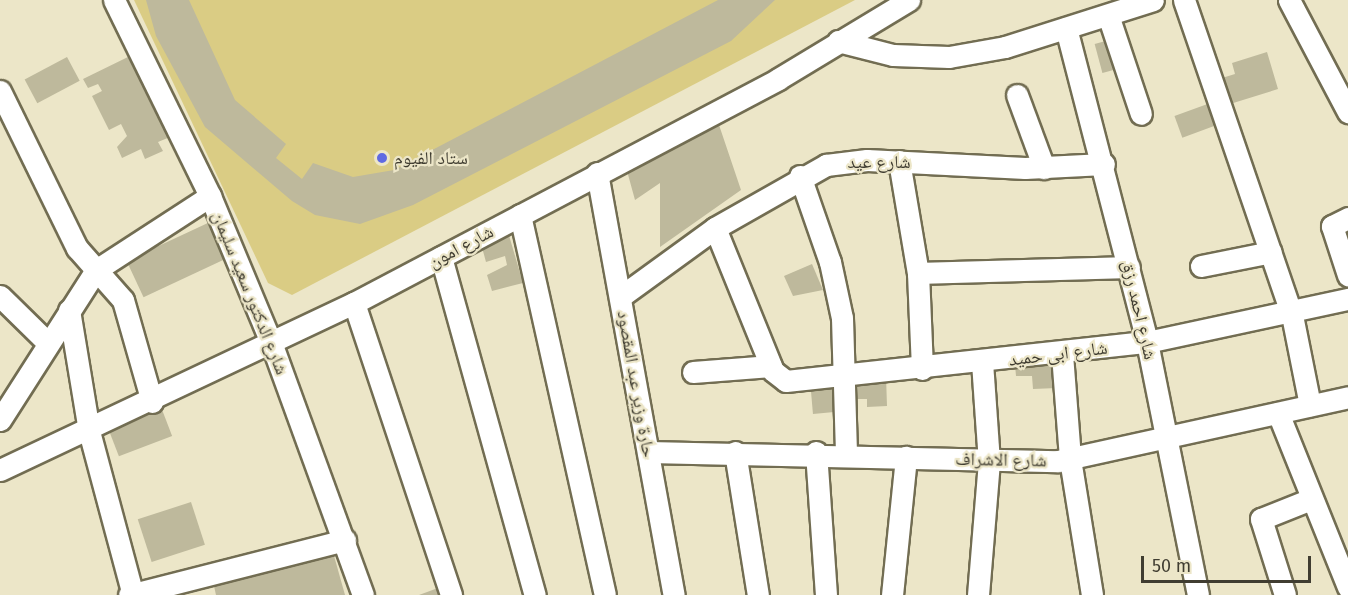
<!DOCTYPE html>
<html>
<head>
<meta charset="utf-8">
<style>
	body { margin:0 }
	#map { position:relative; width:1348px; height:595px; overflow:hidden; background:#ece6c8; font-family:"Fira Sans","Noto Naskh Arabic",sans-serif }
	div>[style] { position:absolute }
	.green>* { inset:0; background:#dacc84 }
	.building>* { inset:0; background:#beb99c; transform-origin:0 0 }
	.roads { filter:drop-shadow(2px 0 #726d52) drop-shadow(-2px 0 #726d52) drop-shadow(0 2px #726d52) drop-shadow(0 -2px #726d52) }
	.street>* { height:21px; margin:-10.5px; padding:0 10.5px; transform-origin:10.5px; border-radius:10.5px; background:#fff }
	.dots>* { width:16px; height:16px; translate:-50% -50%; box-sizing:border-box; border:3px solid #ece6c8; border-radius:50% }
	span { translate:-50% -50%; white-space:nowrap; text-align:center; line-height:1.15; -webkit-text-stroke:4.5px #ece6c8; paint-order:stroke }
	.poi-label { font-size:18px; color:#403d31 }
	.left { translate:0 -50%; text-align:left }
	.street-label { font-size:18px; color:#403d31 }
	.scale { position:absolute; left:1141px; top:556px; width:170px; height:27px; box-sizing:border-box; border:3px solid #403d31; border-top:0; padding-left:8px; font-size:18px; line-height:21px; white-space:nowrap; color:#403d31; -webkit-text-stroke:4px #ece6c8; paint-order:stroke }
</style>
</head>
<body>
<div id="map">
	<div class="green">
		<div style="clip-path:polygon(134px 0,855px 0,292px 295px,268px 283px)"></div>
	</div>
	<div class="building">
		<div style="clip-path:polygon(146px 0,189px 0,235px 100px,286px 144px,276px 158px,302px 179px,313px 163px,353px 177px,394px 170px,718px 0,775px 0,731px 41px,413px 205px,360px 224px,315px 215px,292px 201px,205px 127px,156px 36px)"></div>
		<div style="left:1113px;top:39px;width:30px;height:19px;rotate:75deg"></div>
		<div style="clip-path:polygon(1267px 52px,1278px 89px,1230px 104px,1222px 78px,1235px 74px,1232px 63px)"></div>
		<div style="clip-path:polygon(130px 56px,170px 137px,158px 142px,163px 151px,145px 159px,141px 149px,122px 158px,117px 147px,127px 136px,121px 124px,109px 130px,92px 96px,102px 91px,98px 84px,88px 88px,83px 79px)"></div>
		<div style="left:67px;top:57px;width:27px;height:48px;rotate:62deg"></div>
		<div style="left:1213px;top:102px;width:23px;height:41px;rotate:70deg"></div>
		<div style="clip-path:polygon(717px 119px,741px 190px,660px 247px,660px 183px,635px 200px,624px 160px,678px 132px,681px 143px)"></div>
		<div style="left:210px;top:222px;width:40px;height:92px;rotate:65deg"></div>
		<div style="clip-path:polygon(508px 232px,523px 283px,492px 291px,487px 275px,507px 265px,505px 256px,486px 262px,480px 240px)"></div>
		<div style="clip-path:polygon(812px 264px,823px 290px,793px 296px,784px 276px)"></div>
		<div style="clip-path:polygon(1056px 363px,1057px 388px,1033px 389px,1032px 376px,1016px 376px,1015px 365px)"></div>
		<div style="clip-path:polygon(886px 376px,887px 406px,867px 407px,867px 399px,855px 399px,854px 377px)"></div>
		<div style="left:834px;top:379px;width:33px;height:24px;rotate:85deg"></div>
		<div style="left:161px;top:407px;width:31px;height:57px;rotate:69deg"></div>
		<div style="left:191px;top:502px;width:45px;height:56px;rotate:72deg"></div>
		<div style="clip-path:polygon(331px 545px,345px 595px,216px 595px,212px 577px)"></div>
		<div style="clip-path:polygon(446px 585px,449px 595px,419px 595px)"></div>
	</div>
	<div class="roads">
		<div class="street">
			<div style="left:114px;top:0;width:218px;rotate:63.9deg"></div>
			<div style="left:210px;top:196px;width:161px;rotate:67.4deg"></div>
			<div style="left:272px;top:345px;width:266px;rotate:70deg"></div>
			<div style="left:1184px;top:0;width:333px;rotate:71.1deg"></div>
			<div style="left:1292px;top:315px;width:92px;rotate:78.7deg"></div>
			<div style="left:1289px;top:0;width:127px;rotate:62.2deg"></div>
			<div style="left:1108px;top:15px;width:104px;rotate:71.6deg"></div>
			<div style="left:1066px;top:28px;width:324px;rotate:75.5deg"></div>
			<div style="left:1147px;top:342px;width:258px;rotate:78.6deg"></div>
			<div style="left:838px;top:41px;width:57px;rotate:14.3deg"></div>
			<div style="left:893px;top:55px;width:56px;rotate:2deg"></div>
			<div style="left:949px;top:57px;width:57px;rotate:-10.1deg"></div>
			<div style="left:1005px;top:47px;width:155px;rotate:-17.6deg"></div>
			<div style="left:0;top:91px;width:175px;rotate:63.9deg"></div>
			<div style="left:77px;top:248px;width:69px;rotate:48.5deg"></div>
			<div style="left:123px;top:300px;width:106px;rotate:74.1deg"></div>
			<div style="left:1017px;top:95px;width:78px;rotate:69.7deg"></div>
			<div style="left:899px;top:161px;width:114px;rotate:80.4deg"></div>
			<div style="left:918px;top:273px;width:96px;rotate:87.6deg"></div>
			<div style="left:597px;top:173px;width:429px;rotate:79.7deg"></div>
			<div style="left:800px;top:176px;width:91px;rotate:70.8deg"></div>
			<div style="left:830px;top:262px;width:57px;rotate:77.9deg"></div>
			<div style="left:842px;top:318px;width:135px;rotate:88.3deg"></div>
			<div style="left:520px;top:215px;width:389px;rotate:77.4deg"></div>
			<div style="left:1348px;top:218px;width:18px;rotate:153deg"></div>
			<div style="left:1332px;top:226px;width:52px;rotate:71.9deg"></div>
			<div style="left:715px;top:228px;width:154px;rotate:67.9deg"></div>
			<div style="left:773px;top:371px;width:16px;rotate:38deg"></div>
			<div style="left:786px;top:381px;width:363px;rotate:-6.2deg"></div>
			<div style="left:1147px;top:342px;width:206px;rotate:-12.1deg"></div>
			<div style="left:441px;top:257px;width:351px;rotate:74.5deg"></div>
			<div style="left:1201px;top:266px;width:71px;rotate:-11.3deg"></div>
			<div style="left:918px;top:273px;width:211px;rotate:-1.6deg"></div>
			<div style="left:0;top:296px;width:66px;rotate:44.4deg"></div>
			<div style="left:620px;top:297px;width:117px;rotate:-36deg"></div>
			<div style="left:715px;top:228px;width:128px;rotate:-29.6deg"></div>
			<div style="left:826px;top:165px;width:41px;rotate:-7deg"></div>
			<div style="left:867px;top:160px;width:158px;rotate:2.9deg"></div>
			<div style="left:1025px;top:168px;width:79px;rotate:-2.9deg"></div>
			<div style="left:354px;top:303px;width:308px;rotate:71.6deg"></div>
			<div style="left:69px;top:310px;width:123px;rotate:80.6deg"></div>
			<div style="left:89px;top:431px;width:170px;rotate:75deg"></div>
			<div style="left:1062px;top:354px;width:105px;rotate:85.6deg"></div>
			<div style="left:1070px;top:459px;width:138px;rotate:80.8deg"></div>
			<div style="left:693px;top:372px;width:78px;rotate:-4.4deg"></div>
			<div style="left:1278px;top:413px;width:188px;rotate:68.1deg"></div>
			<div style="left:0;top:420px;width:178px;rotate:-57.4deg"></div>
			<div style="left:96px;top:270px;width:136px;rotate:-33deg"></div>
			<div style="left:648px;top:452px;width:410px;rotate:1.3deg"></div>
			<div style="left:1058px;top:461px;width:297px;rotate:-12.4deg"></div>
			<div style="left:735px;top:452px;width:145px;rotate:80.9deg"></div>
			<div style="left:816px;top:452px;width:143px;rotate:86deg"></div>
			<div style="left:0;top:470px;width:391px;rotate:-25.3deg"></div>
			<div style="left:354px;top:303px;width:480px;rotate:-27.8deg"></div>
			<div style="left:778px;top:79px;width:153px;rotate:-31.1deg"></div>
			<div style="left:129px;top:595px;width:223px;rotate:-14.3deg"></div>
			<div style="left:892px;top:595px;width:139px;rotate:-84.2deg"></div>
			<div style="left:978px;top:595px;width:133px;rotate:-85.3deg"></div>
			<div style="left:989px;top:462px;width:99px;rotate:-94deg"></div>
			<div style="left:1285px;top:595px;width:80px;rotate:-107.5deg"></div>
			<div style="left:1261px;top:519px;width:54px;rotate:-21.8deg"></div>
		</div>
	</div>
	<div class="dots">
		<div style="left:382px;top:158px;background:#5f6ae2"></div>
	</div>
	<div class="poi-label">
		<span class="left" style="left:394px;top:158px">ستاد الفيوم</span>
	</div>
	<div class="street-label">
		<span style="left:879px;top:162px">شارع عيد</span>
		<span style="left:461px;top:247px;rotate:-28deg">شارع امون</span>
		<span style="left:250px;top:293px;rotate:68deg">شارع الدكتور سعيد سليمان</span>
		<span style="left:1139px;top:310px;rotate:77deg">شارع احمد رزق</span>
		<span style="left:1058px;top:354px;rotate:-7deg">شارع ابى حميد</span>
		<span style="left:636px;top:384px;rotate:80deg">حارة وزير عبد المقصود</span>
		<span style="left:1001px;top:460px;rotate:1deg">شارع الاشراف</span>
	</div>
	<div class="scale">50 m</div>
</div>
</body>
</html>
